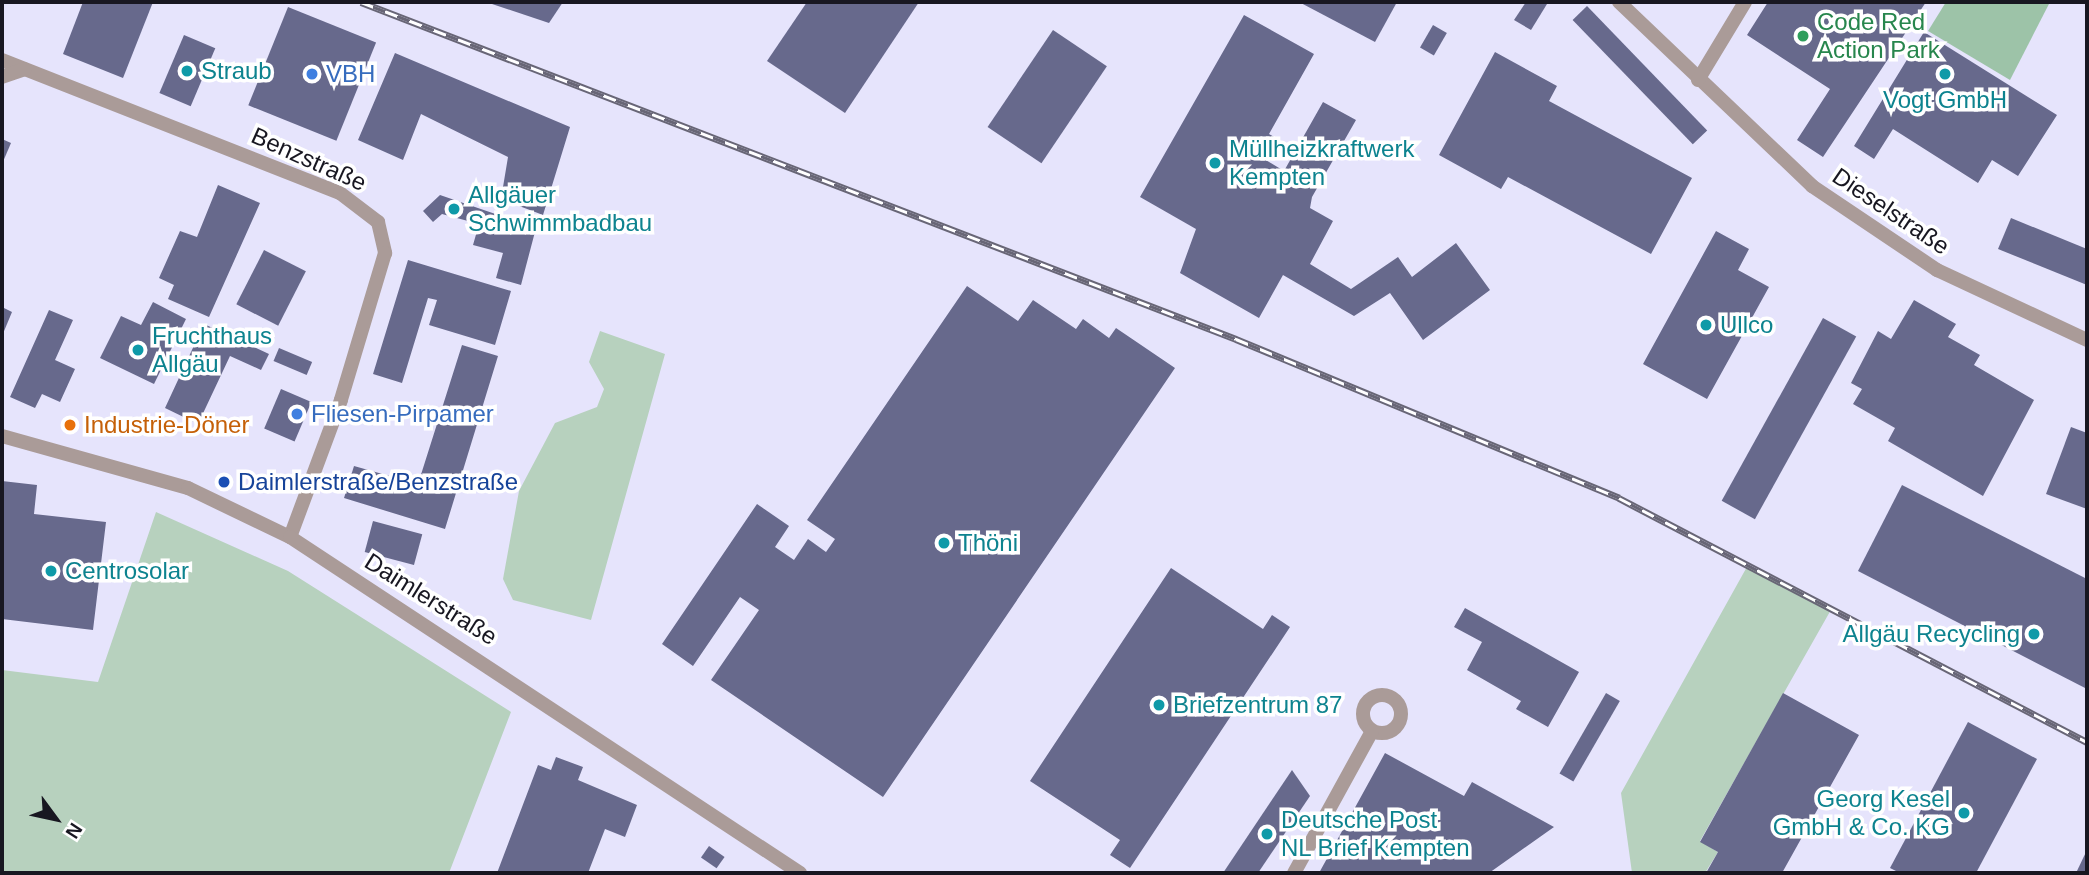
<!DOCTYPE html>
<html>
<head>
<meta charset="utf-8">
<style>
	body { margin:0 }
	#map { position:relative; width:2089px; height:875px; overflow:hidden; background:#e6e4fc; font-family:Helvetica,sans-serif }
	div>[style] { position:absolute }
	.green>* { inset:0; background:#b7d1be }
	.forest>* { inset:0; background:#9dc3a8 }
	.building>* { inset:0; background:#67698c; transform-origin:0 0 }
	.street>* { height:14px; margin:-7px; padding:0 7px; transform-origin:7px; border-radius:7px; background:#aa9b98 }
	.street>.ring { margin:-7px; padding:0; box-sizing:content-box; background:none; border:14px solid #aa9b98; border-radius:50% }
	.rail>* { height:7px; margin-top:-3.5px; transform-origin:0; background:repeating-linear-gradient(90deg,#fff 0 13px,#686676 0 26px); box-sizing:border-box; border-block:2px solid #686676 }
	.dots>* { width:19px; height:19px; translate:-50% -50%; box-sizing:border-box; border:4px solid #fff; border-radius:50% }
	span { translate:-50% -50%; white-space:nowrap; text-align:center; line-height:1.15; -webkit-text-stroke:7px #fff; paint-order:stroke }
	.leisure-label { font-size:24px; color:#27864d }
	.left { translate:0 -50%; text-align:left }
	.culture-label { font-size:24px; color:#0d838f }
	.right { translate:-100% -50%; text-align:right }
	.shop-label { font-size:24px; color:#366cbe }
	.street-label { font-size:24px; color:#181721 }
	.food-label { font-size:24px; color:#c56008 }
	.transit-label { font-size:24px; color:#164399 }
	.frame { position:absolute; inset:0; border:4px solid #181721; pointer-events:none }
	.north { position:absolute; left:21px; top:784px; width:70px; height:70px; -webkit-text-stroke:5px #fff; paint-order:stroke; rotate:123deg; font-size:19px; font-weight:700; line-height:28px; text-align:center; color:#181721 }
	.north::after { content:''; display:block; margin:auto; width:24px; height:32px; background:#181721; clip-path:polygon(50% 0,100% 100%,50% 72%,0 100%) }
</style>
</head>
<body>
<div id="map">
	<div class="green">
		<div style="clip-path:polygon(600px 331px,665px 354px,591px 620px,513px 600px,503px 579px,519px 491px,555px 423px,597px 407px,604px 389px,589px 362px)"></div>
		<div style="clip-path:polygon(156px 512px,288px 571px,511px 712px,449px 873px,2px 873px,2px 670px,98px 682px)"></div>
		<div style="clip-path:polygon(1748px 565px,1832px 608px,1700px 841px,1718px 852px,1705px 873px,1632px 873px,1621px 793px)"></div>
	</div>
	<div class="forest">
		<div style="clip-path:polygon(1946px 2px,2050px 2px,2010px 80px,1928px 31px)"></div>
	</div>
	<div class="building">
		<div style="clip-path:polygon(83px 2px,153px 2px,123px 78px,63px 54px)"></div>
		<div style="clip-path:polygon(486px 2px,563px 2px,549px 23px)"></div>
		<div style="clip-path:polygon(807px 2px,919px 2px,845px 113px,767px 61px)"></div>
		<div style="clip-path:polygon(1299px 2px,1397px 2px,1375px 42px)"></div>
		<div style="clip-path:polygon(1526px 2px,1547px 4px,1531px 30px,1514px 20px)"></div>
		<div style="clip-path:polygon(1768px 2px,1926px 2px,1823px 157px,1797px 140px,1830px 89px,1747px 35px)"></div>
		<div style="left:1587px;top:6px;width:173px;height:20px;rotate:46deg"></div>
		<div style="left:288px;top:7px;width:95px;height:106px;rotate:22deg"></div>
		<div style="clip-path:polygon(1244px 15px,1314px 54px,1269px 134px,1279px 140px,1272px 153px,1263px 148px,1259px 156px,1284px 171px,1323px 102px,1356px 120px,1312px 197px,1310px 208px,1333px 221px,1310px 264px,1351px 289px,1398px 257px,1412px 277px,1456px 243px,1490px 290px,1423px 340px,1390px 293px,1354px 316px,1283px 275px,1259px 318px,1180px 273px,1196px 229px,1140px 197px)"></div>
		<div style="left:1433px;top:25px;width:16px;height:26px;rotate:30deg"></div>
		<div style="left:1053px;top:30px;width:65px;height:117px;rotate:34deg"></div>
		<div style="clip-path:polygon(1924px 32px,2057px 115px,2018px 176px,1992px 160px,1978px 183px,1893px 129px,1874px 159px,1854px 146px)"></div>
		<div style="left:184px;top:35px;width:34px;height:63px;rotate:23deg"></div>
		<div style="clip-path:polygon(1495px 52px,1557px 86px,1549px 101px,1692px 178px,1651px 254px,1508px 177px,1501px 189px,1439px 155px)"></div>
		<div style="clip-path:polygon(395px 53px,570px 127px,543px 215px,501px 199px,508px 157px,421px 114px,403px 160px,358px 140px)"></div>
		<div style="clip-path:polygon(2px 139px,11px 143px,2px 164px)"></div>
		<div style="clip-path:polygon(218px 185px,260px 203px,209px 317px,168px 299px,174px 285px,159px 278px,180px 231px,197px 237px)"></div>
		<div style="clip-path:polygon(440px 195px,536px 228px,521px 285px,496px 278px,503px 253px,473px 245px,479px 224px,442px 214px,433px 222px,423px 211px)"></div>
		<div style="clip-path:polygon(2011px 218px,2087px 249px,2087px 285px,1998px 249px)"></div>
		<div style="clip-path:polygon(1716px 231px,1749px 249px,1738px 270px,1769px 287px,1707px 399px,1643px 364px)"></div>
		<div style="left:264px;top:250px;width:47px;height:61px;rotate:27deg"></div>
		<div style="clip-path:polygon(408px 260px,511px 291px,495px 345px,429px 325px,437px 300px,428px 298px,402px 383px,373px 374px)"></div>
		<div style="clip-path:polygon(967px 286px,1018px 321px,1033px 300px,1076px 329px,1083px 319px,1109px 338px,1116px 328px,1175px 368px,883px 797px,711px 680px,759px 610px,740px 597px,693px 666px,662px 644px,757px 504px,789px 526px,775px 547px,794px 560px,808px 539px,826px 552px,835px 539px,807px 520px)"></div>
		<div style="clip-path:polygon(1914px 300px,1956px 324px,1948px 337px,1980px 355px,1974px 365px,2034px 400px,1983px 496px,1888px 441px,1895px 428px,1853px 404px,1862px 389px,1851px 383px,1878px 331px,1891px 339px)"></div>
		<div style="clip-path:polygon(153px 302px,186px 319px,154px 384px,100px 358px,121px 316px,141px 325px)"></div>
		<div style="clip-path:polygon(2px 307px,12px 312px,2px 336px)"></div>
		<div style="clip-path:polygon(49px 310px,73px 320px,55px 360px,75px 369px,60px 402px,42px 394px,35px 408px,10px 397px)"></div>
		<div style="left:1823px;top:318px;width:38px;height:209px;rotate:29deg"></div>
		<div style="clip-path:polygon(204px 324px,269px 354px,261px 370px,230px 356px,198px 424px,165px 408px)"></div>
		<div style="clip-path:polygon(462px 345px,498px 356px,445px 529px,344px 498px,354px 466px,418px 484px)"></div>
		<div style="left:279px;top:348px;width:36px;height:14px;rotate:23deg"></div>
		<div style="left:281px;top:389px;width:33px;height:43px;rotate:23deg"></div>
		<div style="clip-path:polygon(2071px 427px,2087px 433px,2087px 509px,2046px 494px)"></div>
		<div style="clip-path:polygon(2px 481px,37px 485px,34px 514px,106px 522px,93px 630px,2px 619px)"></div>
		<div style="clip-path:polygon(1902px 485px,2087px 579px,2087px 689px,1858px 571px)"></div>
		<div style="left:373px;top:521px;width:51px;height:32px;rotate:15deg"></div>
		<div style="clip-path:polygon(1171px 568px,1263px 629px,1272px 615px,1290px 627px,1130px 868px,1110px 855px,1120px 840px,1030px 781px)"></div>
		<div style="clip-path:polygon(1465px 608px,1579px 672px,1548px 727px,1516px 709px,1521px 701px,1467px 670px,1482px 642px,1454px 627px)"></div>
		<div style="left:1606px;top:693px;width:16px;height:93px;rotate:30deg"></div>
		<div style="clip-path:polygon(1783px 693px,1859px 735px,1782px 873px,1706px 873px,1718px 852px,1700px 842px)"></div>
		<div style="clip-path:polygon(1968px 722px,2037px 759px,1976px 873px,1900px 873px,1890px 868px)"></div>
		<div style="clip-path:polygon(1385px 753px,1464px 796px,1472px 782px,1554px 827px,1489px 873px,1319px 873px)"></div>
		<div style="clip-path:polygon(556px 757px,583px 767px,578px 780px,637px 805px,625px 837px,605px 829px,588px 873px,497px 873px,538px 765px,551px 770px)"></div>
		<div style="clip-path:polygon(1292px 770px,1310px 796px,1258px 873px,1223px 873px)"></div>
		<div style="left:709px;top:846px;width:19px;height:14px;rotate:35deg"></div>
		<div style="clip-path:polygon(2087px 850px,2087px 873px,2076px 873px)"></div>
	</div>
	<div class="street">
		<div style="left:1619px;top:2px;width:267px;rotate:43.6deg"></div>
		<div style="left:1812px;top:186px;width:151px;rotate:33.9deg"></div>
		<div style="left:1937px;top:270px;width:166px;rotate:25deg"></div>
		<div style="left:2px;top:60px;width:363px;rotate:21.5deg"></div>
		<div style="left:340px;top:193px;width:48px;rotate:37.3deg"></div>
		<div style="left:378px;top:222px;width:32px;rotate:77deg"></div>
		<div style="left:385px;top:253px;width:153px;rotate:106.7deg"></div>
		<div style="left:341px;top:400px;width:146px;rotate:110.4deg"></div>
		<div style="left:2px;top:77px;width:24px;rotate:-19deg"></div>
		<div style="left:1698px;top:80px;width:91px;rotate:-58.9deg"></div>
		<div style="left:2px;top:436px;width:193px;rotate:15.6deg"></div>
		<div style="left:188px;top:488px;width:113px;rotate:25.7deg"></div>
		<div style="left:290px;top:537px;width:611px;rotate:33.38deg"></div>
		<div class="ring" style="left:1363px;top:695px;width:24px;height:24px"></div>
		<div style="left:1294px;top:873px;width:162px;rotate:-61.2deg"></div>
	</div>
	<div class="rail">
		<div style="left:361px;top:2px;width:938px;rotate:21.06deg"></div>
		<div style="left:1236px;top:339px;width:415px;rotate:22.5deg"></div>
		<div style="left:1619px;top:498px;width:528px;rotate:27.54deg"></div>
	</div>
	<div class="dots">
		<div style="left:1803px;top:36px;background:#2e9e5b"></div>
		<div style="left:187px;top:71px;background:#0f9aa8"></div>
		<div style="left:312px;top:74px;background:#3f7fe0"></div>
		<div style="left:1945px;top:74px;background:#0f9aa8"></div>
		<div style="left:1215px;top:163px;background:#0f9aa8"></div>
		<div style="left:454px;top:209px;background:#0f9aa8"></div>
		<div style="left:1706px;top:325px;background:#0f9aa8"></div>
		<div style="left:138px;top:350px;background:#0f9aa8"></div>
		<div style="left:297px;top:414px;background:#3f7fe0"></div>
		<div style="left:70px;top:425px;background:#e8710a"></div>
		<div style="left:224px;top:482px;background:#1a4fb4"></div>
		<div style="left:944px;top:543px;background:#0f9aa8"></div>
		<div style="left:51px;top:571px;background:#0f9aa8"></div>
		<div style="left:2034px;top:634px;background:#0f9aa8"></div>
		<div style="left:1159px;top:705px;background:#0f9aa8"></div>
		<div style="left:1964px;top:813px;background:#0f9aa8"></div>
		<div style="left:1267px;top:834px;background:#0f9aa8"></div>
	</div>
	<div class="leisure-label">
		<span class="left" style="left:1817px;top:36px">Code Red<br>Action Park</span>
	</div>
	<div class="culture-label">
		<span class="left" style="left:201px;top:71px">Straub</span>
		<span style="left:1945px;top:100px">Vogt GmbH</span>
		<span class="left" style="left:1229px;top:163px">Müllheizkraftwerk<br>Kempten</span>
		<span class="left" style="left:468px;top:209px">Allgäuer<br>Schwimmbadbau</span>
		<span class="left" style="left:1720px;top:325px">Ullco</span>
		<span class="left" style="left:152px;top:350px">Fruchthaus<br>Allgäu</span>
		<span class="left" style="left:958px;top:543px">Thöni</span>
		<span class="left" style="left:65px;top:571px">Centrosolar</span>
		<span class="right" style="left:2020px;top:634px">Allgäu Recycling</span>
		<span class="left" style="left:1173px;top:705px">Briefzentrum 87</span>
		<span class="right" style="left:1950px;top:813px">Georg Kesel<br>GmbH &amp; Co. KG</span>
		<span class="left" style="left:1281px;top:834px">Deutsche Post<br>NL Brief Kempten</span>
	</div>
	<div class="shop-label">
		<span class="left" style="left:326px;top:74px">VBH</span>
		<span class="left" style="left:311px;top:414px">Fliesen-Pirpamer</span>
	</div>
	<div class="street-label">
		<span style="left:309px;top:159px;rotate:24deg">Benzstraße</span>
		<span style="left:1891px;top:211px;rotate:34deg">Dieselstraße</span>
		<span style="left:431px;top:599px;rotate:32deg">Daimlerstraße</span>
	</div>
	<div class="food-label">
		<span class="left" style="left:84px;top:425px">Industrie-Döner</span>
	</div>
	<div class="transit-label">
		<span class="left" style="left:238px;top:482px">Daimlerstraße/Benzstraße</span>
	</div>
	<div class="frame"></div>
	<div class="north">N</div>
</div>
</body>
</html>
